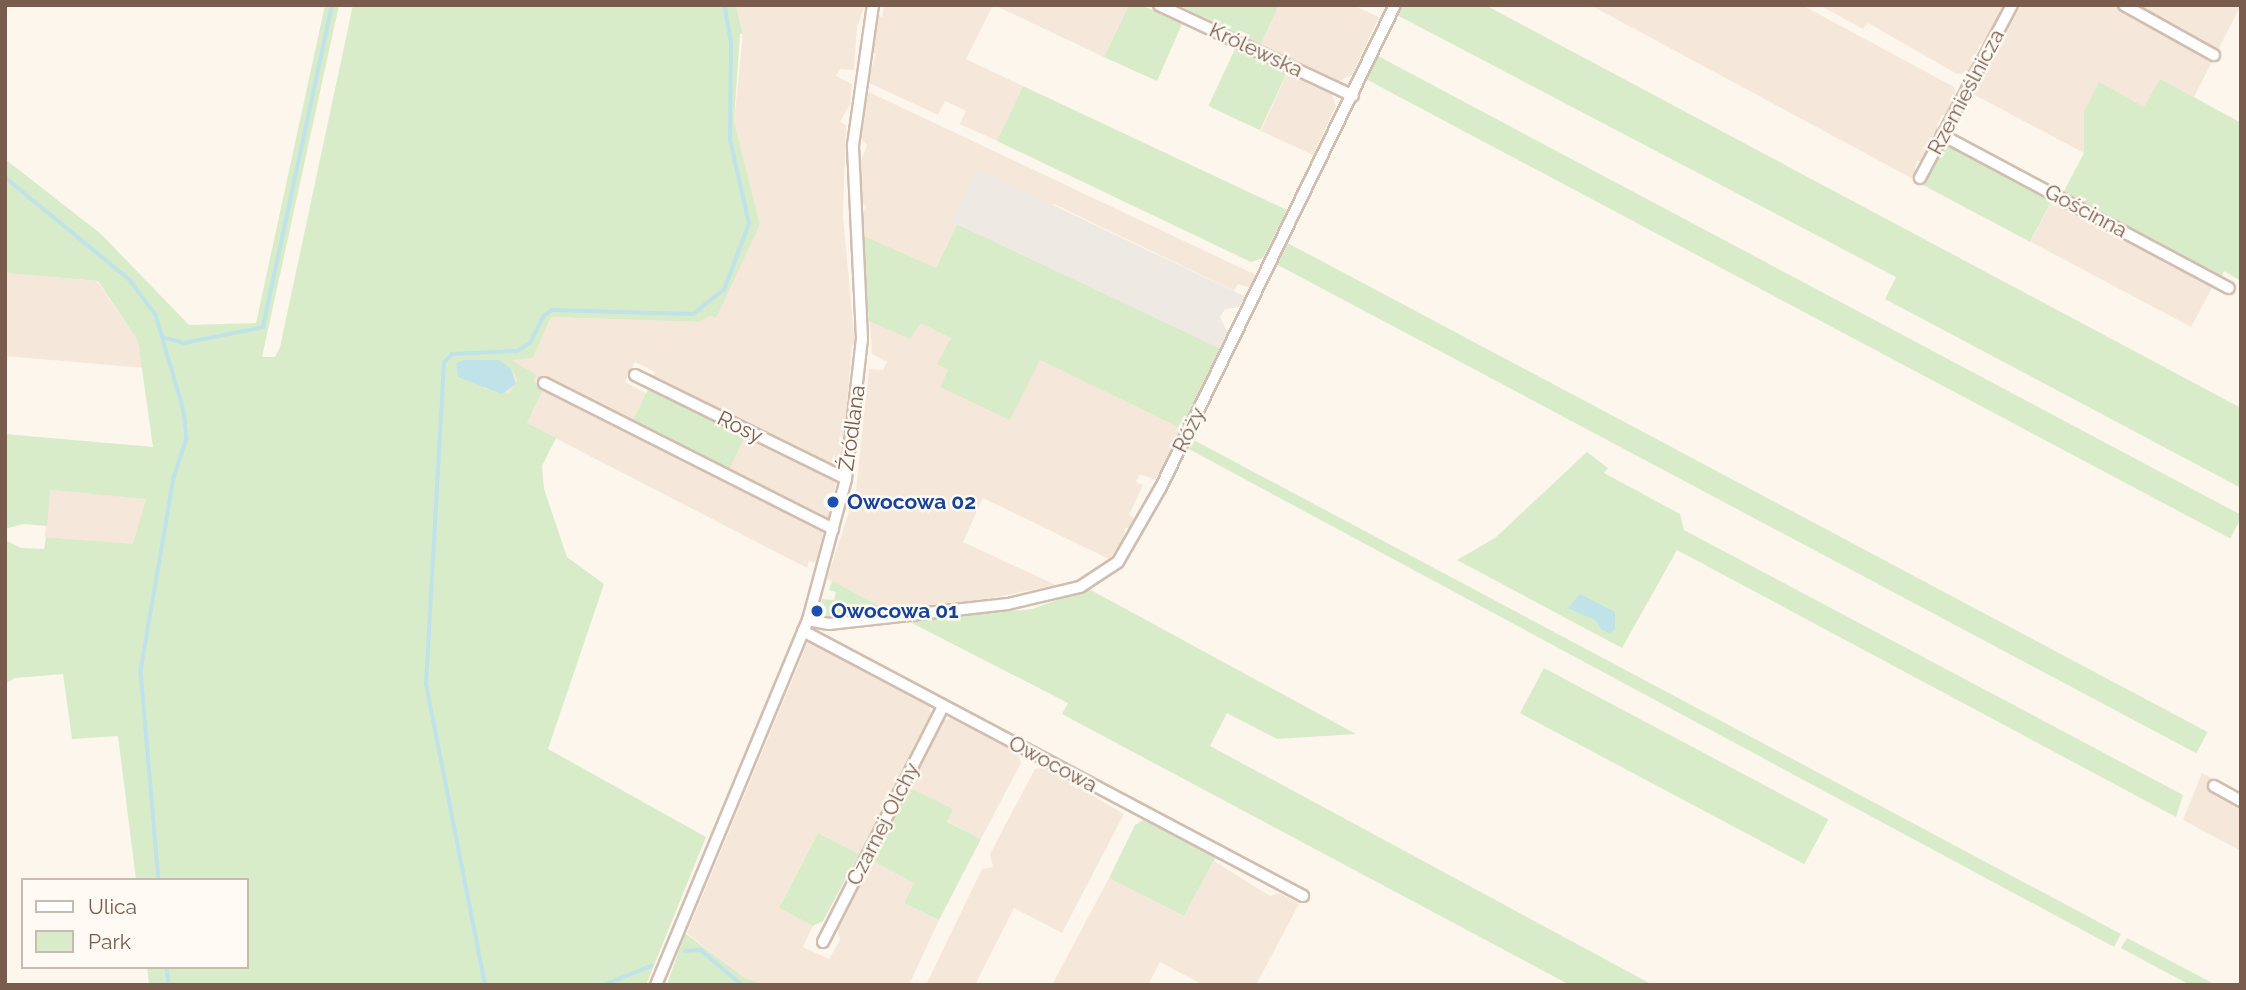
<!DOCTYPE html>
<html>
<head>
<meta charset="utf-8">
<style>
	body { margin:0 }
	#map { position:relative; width:2246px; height:990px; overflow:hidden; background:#fdf6ec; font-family:Raleway,sans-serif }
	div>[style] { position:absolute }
	.residential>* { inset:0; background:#f5e8da; transform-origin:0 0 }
	.industrial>* { inset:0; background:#efe9e4 }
	.green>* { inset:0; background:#d8ecc9; transform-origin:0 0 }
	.water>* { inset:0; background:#bfe3e8 }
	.stream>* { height:3.5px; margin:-1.75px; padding:0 1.75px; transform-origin:1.75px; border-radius:1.75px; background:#bfe3e8 }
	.roads { filter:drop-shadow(2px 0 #d1beb0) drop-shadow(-2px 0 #d1beb0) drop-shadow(0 2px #d1beb0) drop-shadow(0 -2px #d1beb0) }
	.minor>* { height:10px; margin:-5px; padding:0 5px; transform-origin:5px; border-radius:5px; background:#fff }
	.dots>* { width:19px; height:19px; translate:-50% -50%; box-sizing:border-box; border:4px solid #fffaf3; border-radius:50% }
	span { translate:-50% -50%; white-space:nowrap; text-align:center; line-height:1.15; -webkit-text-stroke:5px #fffaf3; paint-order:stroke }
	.street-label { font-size:21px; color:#7a5c4d }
	.transit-label { font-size:21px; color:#164399; font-weight:700 }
	.left { translate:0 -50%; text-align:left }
	.frame { position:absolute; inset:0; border:7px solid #7a5c4d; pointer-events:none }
	.legend { position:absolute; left:21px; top:878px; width:228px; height:91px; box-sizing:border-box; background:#fffaf3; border:2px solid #cabbb1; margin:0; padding:9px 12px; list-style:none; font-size:21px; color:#7a5c4d }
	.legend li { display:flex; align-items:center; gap:14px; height:35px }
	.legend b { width:35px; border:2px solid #cabbb1 }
</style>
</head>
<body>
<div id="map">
	<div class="residential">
		<div style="clip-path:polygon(736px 5px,865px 5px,857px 27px,854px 70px,840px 69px,836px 76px,852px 84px,850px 104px,840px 122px,846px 125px,843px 216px,855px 345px,852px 345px,842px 464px,834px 466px,653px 376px,655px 372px,635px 362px,625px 382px,646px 393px,632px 422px,727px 470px,746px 435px,831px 477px,836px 484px,827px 522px,819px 527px,824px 536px,816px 563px,809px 561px,807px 568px,526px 423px,456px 363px,533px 358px,551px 317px,699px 322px,731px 285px,760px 225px,734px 121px,743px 33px)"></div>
		<div style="clip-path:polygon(884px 5px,993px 5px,966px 59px,1023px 86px,997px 141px,960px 124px,966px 111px,945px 101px,938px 115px,867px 82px,876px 54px,872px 51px,878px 15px,882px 17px)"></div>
		<div style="clip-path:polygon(994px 5px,1129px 5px,1104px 57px)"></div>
		<div style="clip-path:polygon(1279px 5px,1352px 5px,1379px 17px,1352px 75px,1339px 81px,1261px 44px)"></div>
		<div style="clip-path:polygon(1590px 5px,1802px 5px,1954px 87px,1957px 96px,1947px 115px,1942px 115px,1937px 125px,1940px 128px,1923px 161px,1917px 161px,1913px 179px)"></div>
		<div style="clip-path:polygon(1819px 5px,2001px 5px,2004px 8px,1986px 41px,1979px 45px,1968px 73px,1957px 74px,1868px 23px,1863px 29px)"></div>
		<div style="clip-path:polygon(2021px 5px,2241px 5px,2194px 97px,2241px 123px,2084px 153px,1973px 94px)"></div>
		<div style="clip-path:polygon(1287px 73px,1332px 94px,1336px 106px,1313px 155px,1261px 131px)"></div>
		<div style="clip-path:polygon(869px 92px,1256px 275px,1250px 288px,1238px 284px,1234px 291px,1054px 204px,952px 221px,957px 224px,936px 268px,860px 234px,860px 218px,866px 206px,859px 201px,860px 164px,867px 145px,861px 139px,863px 114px)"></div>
		<div style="left:2052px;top:201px;width:182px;height:46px;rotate:28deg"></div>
		<div style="clip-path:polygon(5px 273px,97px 281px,138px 341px,144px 368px,5px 356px)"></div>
		<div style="clip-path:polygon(867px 277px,1182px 428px,1156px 480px,1140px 474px,1136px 482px,1143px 485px,1129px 515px,1137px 519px,1132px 528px,1125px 528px,1123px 541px,1109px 559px,983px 498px,963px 542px,1056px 585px,967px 603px,889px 611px,827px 579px,856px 490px,869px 369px,883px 370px,887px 362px,872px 354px)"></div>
		<div style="left:49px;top:490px;width:97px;height:47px;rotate:5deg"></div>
		<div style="clip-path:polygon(813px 640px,879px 676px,877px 679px,928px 703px,931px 713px,859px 854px,818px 833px,779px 908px,813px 926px,803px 947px,829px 959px,840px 940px,837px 927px,872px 861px,914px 883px,904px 903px,939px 920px,909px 985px,763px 985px,743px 978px,687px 933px,808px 642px)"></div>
		<div style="clip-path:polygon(954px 717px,1018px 753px,1021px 763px,981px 839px,946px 821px,952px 809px,910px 788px,944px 721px)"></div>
		<div style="clip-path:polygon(1044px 767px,1124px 814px,1062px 933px,1014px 908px,975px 985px,926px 985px,982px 869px,993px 867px,990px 854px,1035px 769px)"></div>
		<div style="clip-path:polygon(2202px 773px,2241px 793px,2241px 851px,2183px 820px)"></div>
		<div style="clip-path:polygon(1214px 861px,1270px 896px,1279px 893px,1299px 904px,1256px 985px,1203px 985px,1160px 962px,1148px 985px,1052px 985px,1109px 878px,1184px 916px)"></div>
	</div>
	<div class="industrial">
		<div style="clip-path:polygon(977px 169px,1244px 296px,1244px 306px,1225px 309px,1220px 317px,1229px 335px,1221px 350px,951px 221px)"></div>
	</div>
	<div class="green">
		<div style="clip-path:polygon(evenodd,325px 5px,339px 5px,262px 357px,275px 357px,280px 347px,353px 5px,736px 5px,743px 34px,740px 34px,734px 121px,760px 225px,716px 318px,710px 315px,699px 322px,551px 317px,533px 358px,511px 360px,537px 375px,533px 381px,544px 387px,527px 423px,556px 438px,542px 466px,544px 489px,567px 557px,604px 584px,548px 749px,706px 837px,646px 985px,149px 985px,147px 967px,247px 967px,247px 880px,136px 880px,118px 736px,72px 739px,63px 674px,15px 678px,5px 684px,5px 540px,21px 548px,44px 549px,46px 537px,133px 544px,146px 499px,50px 490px,47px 526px,23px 524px,5px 529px,5px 434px,153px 447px,138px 341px,98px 281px,5px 273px,5px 159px,101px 234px,189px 325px,256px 323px,325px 5px,511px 369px,517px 379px,510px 393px,486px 389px,476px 380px,462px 378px,511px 369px)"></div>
		<div style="clip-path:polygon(1129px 5px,1141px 5px,1182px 24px,1157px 81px,1104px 57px)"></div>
		<div style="clip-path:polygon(1178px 5px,1279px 5px,1261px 44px)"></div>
		<div style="clip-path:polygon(1402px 5px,1485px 5px,2241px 408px,2241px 488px,1885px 299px,1896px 277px,1397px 15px)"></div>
		<div style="left:1235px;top:49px;width:57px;height:63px;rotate:25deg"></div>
		<div style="left:1378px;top:56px;width:979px;height:26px;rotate:28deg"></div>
		<div style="clip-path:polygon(2160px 79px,2241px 123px,2241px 281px,2224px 271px,2221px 277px,2063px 193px,2084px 153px,2084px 112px,2099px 82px,2144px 107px)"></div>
		<div style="clip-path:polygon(1023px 86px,1287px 210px,1263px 258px,1251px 262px,997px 141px)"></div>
		<div style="left:1946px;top:144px;width:120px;height:47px;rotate:28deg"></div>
		<div style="clip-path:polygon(957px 224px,1225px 351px,1185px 430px,1040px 360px,1010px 420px,940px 387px,948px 370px,937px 364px,951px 338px,921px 323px,910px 339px,869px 321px,860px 234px,936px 268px)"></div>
		<div style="left:1284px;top:241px;width:1046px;height:24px;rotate:28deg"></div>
		<div style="left:649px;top:387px;width:108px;height:39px;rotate:26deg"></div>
		<div style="clip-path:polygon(1190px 438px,2121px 934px,2114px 947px,1187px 448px)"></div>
		<div style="clip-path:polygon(1587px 452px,1608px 468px,1604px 473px,1680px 514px,1684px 530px,2183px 795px,2176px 817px,1677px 550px,1622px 648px,1457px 560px,1495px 538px)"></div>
		<div style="clip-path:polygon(832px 581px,889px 611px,827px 620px,818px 615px,822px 599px,834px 600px,836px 592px,829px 590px)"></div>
		<div style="clip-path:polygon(1089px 589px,1356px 734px,1277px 739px,1227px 713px,1210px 746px,1653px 985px,1570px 985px,1062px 714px,1068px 703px,906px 620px,1032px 609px)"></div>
		<div style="left:1544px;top:668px;width:322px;height:51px;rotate:28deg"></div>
		<div style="clip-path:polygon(910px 788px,953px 809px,947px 822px,981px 839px,939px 920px,904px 903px,914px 883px,872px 861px)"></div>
		<div style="clip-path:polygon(1143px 820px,1217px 855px,1184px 916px,1109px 878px,1135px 825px)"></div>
		<div style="clip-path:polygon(818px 833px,859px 854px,823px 921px,813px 926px,779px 908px)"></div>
		<div style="clip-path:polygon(685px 933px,743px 977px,763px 985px,667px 985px)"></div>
		<div style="clip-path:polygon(2127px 938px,2216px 985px,2190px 985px,2121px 948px)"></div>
	</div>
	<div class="water">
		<div style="clip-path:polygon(464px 360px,499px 360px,511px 369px,516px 384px,502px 394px,458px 377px,456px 363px)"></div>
		<div style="clip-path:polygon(1580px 594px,1615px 612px,1615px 629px,1610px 633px,1602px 630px,1595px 620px,1568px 608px)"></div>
	</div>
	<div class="stream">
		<div style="left:5px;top:177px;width:162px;rotate:39.5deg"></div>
		<div style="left:130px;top:280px;width:44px;rotate:53.4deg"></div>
		<div style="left:156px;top:315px;width:100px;rotate:73.7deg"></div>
		<div style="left:184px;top:411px;width:27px;rotate:84deg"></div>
		<div style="left:187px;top:438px;width:42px;rotate:108deg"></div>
		<div style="left:174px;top:478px;width:196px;rotate:99.7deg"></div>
		<div style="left:141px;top:671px;width:210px;rotate:85.1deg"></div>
		<div style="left:162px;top:337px;width:23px;rotate:15deg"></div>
		<div style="left:184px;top:343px;width:81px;rotate:-11.4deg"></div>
		<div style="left:263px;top:327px;width:329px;rotate:-77.9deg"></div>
		<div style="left:685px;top:951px;width:16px;rotate:-4deg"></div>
		<div style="left:701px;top:950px;width:54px;rotate:40.5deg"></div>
		<div style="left:167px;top:967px;width:18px;rotate:84deg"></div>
		<div style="left:485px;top:985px;width:307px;rotate:-101.1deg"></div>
		<div style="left:426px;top:684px;width:322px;rotate:-86.8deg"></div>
		<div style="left:444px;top:363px;width:12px;rotate:-48deg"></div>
		<div style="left:452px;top:354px;width:65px;rotate:-2.6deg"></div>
		<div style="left:517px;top:351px;width:15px;rotate:-32deg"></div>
		<div style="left:530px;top:343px;width:30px;rotate:-63deg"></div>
		<div style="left:544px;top:316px;width:10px;rotate:-37deg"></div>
		<div style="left:552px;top:310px;width:141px;rotate:1.6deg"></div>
		<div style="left:693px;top:314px;width:39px;rotate:-38deg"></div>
		<div style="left:724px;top:290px;width:71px;rotate:-69.3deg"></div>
		<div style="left:749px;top:224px;width:86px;rotate:-102.7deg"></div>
		<div style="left:730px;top:140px;width:97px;rotate:-89.4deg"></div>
		<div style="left:731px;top:43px;width:39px;rotate:-100deg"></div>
		<div style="left:604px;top:985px;width:51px;rotate:-22deg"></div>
	</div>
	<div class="roads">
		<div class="minor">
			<div style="left:1159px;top:5px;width:214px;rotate:25.1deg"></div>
			<div style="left:2124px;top:5px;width:103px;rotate:29.1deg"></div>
			<div style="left:1942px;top:135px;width:325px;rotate:28.1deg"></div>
			<div style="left:1920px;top:178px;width:196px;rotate:-62deg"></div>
			<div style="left:635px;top:375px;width:235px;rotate:26.2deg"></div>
			<div style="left:544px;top:383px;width:324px;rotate:26.8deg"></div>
			<div style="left:808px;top:620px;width:21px;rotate:11deg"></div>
			<div style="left:829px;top:624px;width:180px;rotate:-6.4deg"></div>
			<div style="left:1008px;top:604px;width:74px;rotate:-13.3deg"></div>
			<div style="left:1080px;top:587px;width:45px;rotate:-33.3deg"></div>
			<div style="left:1118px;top:562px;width:86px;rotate:-60.2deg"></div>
			<div style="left:1161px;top:487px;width:536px;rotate:-64.1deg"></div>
			<div style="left:803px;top:631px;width:566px;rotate:27.92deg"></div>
			<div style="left:2214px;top:786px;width:31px;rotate:29deg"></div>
			<div style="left:823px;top:942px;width:265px;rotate:-63deg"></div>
			<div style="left:656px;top:985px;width:395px;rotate:-67.4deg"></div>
			<div style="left:808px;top:620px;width:146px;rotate:-74.9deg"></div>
			<div style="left:846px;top:479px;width:142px;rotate:-83.5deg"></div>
			<div style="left:862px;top:338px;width:193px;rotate:-92.7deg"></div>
			<div style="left:853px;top:145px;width:141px;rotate:-81.9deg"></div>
		</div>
	</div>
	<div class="dots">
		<div style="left:833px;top:502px;background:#1a4fb4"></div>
		<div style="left:817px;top:611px;background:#1a4fb4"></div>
	</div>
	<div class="street-label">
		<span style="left:1256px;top:50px;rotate:25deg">Królewska</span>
		<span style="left:1966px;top:92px;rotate:-62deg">Rzemieślnicza</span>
		<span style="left:2086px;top:211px;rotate:28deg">Gościnna</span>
		<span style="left:740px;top:427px;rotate:26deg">Rosy</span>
		<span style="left:852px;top:428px;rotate:-82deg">Źródlana</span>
		<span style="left:1189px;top:430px;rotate:-64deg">Róży</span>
		<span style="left:1053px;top:764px;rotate:28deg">Owocowa</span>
		<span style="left:883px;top:824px;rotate:-63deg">Czarnej Olchy</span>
	</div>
	<div class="transit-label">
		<span class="left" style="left:847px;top:502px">Owocowa 02</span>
		<span class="left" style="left:831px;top:611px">Owocowa 01</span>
	</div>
	<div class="frame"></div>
	<ul class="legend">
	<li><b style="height:9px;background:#fff"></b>Ulica</li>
	<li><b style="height:19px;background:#d8ecc9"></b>Park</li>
	</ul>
</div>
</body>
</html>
